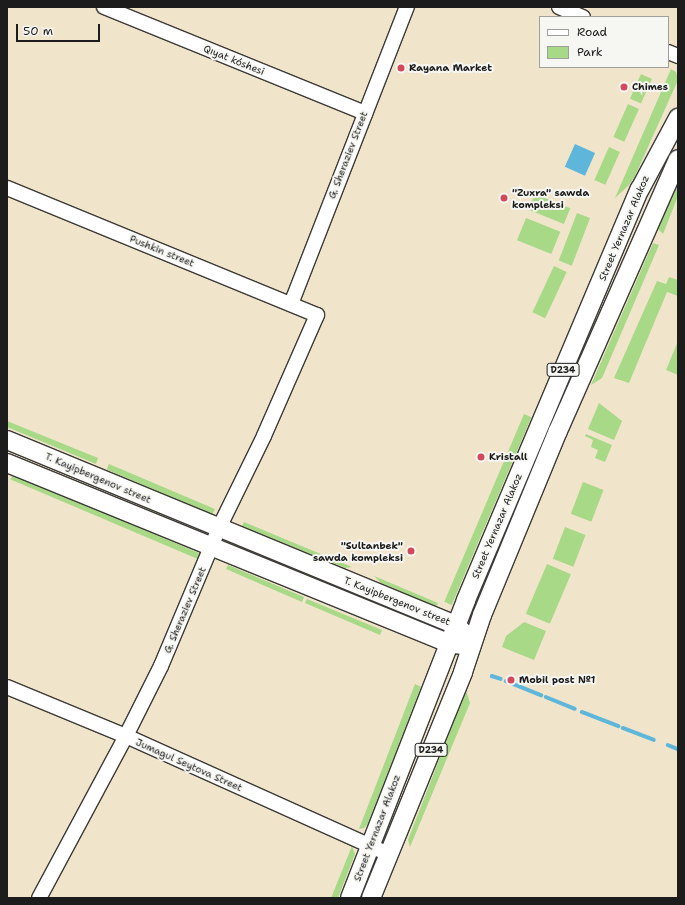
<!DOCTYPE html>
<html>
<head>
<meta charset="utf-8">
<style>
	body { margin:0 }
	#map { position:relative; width:685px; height:905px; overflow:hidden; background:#f0e4cb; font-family:"Shantell Sans",sans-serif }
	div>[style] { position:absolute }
	.green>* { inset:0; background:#a8d987; transform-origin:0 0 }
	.water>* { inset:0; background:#5eb7db; transform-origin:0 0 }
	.stream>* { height:3.5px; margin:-1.75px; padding:0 1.75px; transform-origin:1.75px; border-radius:1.75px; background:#5eb7db }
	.roads { filter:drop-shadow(1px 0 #3c3a36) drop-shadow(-1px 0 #3c3a36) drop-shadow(0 1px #3c3a36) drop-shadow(0 -1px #3c3a36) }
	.minor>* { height:14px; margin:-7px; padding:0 7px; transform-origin:7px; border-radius:7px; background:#fff }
	.major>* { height:18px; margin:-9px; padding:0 9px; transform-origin:9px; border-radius:9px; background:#fff }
	.dots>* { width:11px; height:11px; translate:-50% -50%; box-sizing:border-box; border:2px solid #f6f6f2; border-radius:50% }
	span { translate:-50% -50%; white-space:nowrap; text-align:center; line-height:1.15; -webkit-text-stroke:4px #f6f6f2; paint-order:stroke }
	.shield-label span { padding:1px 3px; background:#f6f6f2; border:1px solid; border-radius:3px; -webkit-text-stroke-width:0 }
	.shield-label { font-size:9px; color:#1c1c1c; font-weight:700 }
	.street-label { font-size:10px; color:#1c1c1c }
	.poi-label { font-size:10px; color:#1c1c1c; font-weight:700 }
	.left { translate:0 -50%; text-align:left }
	.right { translate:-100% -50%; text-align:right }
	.frame { position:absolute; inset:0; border:8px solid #1c1c1c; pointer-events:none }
	.legend { position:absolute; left:539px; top:16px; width:130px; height:52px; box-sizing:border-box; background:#f6f6f2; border:1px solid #9f9f9c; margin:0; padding:5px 7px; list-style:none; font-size:12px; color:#1c1c1c }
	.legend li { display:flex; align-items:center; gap:8px; height:20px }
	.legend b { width:20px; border:1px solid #9f9f9c }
	.scale { position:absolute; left:16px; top:24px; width:84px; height:18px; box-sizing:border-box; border:2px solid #1c1c1c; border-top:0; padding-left:5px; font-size:12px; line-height:14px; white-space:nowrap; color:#1c1c1c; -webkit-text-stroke:3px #f6f6f2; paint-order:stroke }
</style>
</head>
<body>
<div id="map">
	<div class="green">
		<div style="clip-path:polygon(671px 69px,676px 72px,678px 80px,635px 176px,629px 185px,615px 198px)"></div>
		<div style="left:641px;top:74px;width:12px;height:27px;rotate:24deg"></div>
		<div style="left:628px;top:104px;width:12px;height:36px;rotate:24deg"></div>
		<div style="left:609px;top:147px;width:12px;height:36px;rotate:24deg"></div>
		<div style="clip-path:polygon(678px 184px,678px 196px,663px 234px,657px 228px)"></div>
		<div style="left:535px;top:194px;width:38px;height:17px;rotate:22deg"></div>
		<div style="left:577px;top:213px;width:14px;height:51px;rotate:21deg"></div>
		<div style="left:526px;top:218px;width:37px;height:24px;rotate:22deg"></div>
		<div style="clip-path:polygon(653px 243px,659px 245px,602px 378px,591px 385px)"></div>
		<div style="left:554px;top:266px;width:14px;height:51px;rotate:25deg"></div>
		<div style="clip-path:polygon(669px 277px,678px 280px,678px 296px,667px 292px,629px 383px,614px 378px,657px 281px,666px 284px)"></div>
		<div style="clip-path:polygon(678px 341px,678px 375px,666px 370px)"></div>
		<div style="clip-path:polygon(599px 403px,622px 421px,614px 440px,588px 429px)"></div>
		<div style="left:524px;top:414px;width:8px;height:204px;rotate:23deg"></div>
		<div style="clip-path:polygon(7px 421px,98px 458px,96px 464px,7px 427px)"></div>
		<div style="clip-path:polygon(586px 434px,612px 445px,605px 462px,595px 458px,598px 450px,591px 447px,593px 440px,585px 436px)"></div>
		<div style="left:109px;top:464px;width:115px;height:6px;rotate:23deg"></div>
		<div style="left:13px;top:474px;width:204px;height:6px;rotate:23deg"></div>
		<div style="left:583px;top:482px;width:22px;height:34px;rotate:21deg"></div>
		<div style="clip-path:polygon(244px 522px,352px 567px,345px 568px,242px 526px)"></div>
		<div style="left:565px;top:527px;width:22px;height:34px;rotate:21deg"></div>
		<div style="left:547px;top:564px;width:26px;height:54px;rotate:23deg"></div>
		<div style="clip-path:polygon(228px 565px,304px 597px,302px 602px,226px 569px)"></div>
		<div style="clip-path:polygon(374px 576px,438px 603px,436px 607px,381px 583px)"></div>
		<div style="clip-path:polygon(307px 599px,382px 630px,380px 635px,305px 603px)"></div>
		<div style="clip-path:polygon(524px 622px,546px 631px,534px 660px,502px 647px,506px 636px)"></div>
		<div style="clip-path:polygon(415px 684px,421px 687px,368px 824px,364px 828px,359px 829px)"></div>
		<div style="clip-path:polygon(466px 690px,470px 703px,410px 847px,408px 840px)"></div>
		<div style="clip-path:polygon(352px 846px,355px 854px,338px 898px,331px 898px)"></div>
	</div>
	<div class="water">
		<div style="left:575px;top:144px;width:22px;height:25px;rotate:24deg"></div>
	</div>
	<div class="stream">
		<div style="left:492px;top:676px;width:9px;rotate:18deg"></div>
		<div style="left:506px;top:681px;width:38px;rotate:22deg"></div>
		<div style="left:546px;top:697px;width:31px;rotate:22deg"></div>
		<div style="left:582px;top:712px;width:39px;rotate:21deg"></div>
		<div style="left:623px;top:728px;width:33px;rotate:21deg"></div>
		<div style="left:668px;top:745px;width:11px;rotate:22deg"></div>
	</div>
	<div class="roads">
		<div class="minor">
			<div style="left:104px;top:7px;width:282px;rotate:22.1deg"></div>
			<div style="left:559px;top:7px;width:26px;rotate:23deg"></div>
			<div style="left:668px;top:52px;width:11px;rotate:22deg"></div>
			<div style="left:7px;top:188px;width:335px;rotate:22.3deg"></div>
			<div style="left:317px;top:315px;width:132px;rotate:113.7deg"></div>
			<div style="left:264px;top:436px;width:102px;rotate:116.1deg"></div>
			<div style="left:219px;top:528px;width:150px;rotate:112.8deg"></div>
			<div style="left:161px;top:666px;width:78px;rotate:116.6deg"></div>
			<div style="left:126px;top:736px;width:184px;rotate:118.2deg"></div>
			<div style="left:291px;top:304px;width:319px;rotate:-68.7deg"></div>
			<div style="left:7px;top:687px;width:129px;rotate:22.4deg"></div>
			<div style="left:126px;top:736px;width:287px;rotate:24.2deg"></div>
		</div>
		<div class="major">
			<div style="left:7px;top:440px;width:486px;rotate:22.4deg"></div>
			<div style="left:456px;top:625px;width:11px;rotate:45deg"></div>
			<div style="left:7px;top:463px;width:477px;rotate:22.2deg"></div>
			<div style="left:449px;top:643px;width:12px;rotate:9deg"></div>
			<div style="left:350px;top:898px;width:320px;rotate:-68.7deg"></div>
			<div style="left:466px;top:600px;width:446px;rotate:-67.1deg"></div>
			<div style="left:640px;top:189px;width:81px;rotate:-61.8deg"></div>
			<div style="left:371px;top:898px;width:244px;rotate:-67.8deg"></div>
			<div style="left:463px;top:672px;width:60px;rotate:-71.6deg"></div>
			<div style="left:482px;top:615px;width:199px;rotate:-67.6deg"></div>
			<div style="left:558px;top:431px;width:297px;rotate:-66.2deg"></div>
		</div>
	</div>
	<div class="dots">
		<div style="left:401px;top:68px;background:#d1495b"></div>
		<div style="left:624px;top:87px;background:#d1495b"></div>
		<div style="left:504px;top:198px;background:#d1495b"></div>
		<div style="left:481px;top:457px;background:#d1495b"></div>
		<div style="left:411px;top:551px;background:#d1495b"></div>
		<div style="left:511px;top:680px;background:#d1495b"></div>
	</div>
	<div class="shield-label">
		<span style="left:563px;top:370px">D234</span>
		<span style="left:431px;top:750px">D234</span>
	</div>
	<div class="street-label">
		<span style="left:234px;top:60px;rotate:22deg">Qıyat kóshesi</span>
		<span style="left:348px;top:155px;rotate:-69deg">G. Sheraziev Street</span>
		<span style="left:624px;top:228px;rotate:-67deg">Street Yernazar Alakoz</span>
		<span style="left:162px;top:251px;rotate:22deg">Pushkin street</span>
		<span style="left:98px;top:478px;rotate:23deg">T. Kayipbergenov street</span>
		<span style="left:497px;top:526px;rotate:-67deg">Street Yernazar Alakoz</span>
		<span style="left:397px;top:601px;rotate:22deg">T. Kayipbergenov street</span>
		<span style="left:185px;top:610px;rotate:-67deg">G. Sheraziev Street</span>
		<span style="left:189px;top:765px;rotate:24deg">Jumagul Seytova Street</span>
		<span style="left:377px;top:828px;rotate:-69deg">Street Yernazar Alakoz</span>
	</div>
	<div class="poi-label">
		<span class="left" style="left:409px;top:68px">Rayana Market</span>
		<span class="left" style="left:632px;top:87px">Chimes</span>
		<span class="left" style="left:512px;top:198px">"Zuxra" sawda<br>kompleksi</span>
		<span class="left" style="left:489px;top:457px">Kristall</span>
		<span class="right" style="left:403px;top:551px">"Sultanbek"<br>sawda kompleksi</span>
		<span class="left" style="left:519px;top:680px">Mobil post №1</span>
	</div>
	<div class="frame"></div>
	<ul class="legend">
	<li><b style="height:5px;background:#fff"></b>Road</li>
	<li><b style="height:11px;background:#a8d987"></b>Park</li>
	</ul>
	<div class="scale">50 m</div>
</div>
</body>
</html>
